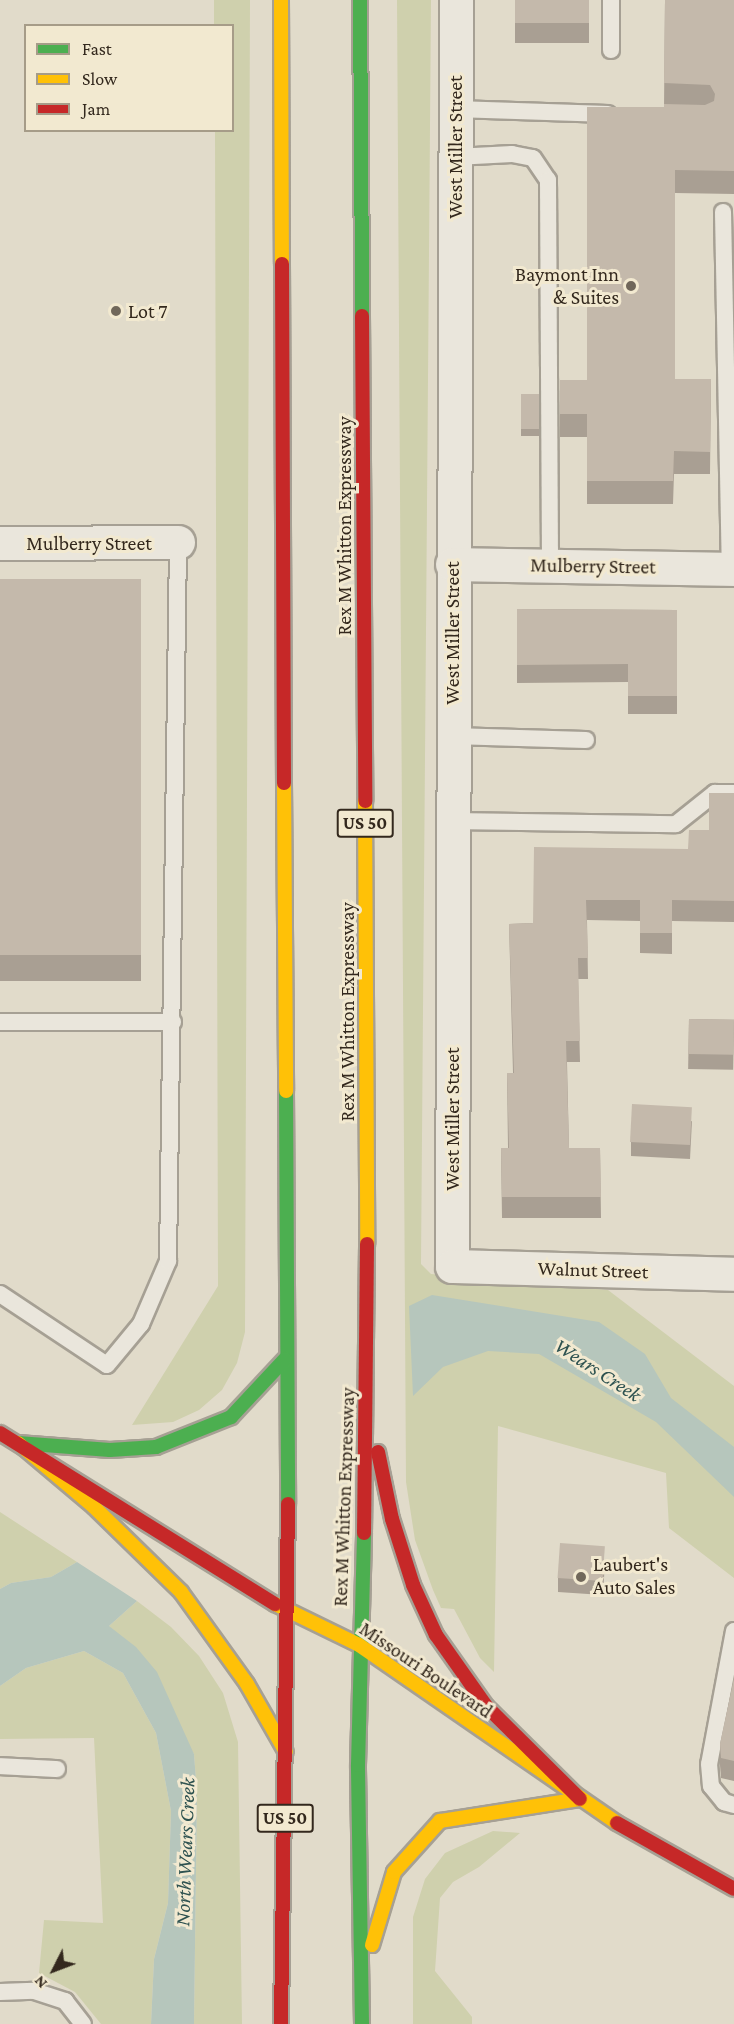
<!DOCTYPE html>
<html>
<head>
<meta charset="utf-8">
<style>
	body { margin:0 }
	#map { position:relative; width:734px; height:2024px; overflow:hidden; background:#e1dbca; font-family:"Crimson Pro",serif }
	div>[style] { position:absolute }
	.green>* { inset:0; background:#cfd0ad }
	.water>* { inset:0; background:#b6c6bc }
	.roads { filter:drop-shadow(2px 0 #a6a094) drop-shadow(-2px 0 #a6a094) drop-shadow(0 2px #a6a094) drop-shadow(0 -2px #a6a094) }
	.lane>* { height:16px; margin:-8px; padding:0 8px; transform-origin:8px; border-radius:8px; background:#eae6dc }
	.street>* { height:33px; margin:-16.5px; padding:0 16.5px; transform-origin:16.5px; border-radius:16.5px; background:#eae6dc }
	.fast>* { height:14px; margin:-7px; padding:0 7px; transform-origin:7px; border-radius:7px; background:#4caf50 }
	.slow>* { height:14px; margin:-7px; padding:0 7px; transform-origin:7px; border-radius:7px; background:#ffc107 }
	.jam>* { height:14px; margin:-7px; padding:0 7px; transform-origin:7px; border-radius:7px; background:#c62828 }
	.wall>* { inset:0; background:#a99f93; transform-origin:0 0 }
	.building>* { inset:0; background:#c4b9ab; transform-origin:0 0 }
	.dots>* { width:16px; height:16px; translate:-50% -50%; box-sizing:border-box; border:3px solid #f2e9d0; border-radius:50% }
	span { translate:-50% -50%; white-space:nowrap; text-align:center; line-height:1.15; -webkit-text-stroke:6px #f2e9d0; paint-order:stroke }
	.shield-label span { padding:2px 4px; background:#f2e9d0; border:2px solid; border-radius:4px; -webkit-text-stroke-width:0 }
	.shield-label { font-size:18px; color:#33281d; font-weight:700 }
	.street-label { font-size:20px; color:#33281d }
	.poi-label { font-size:20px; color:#33281d }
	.right { translate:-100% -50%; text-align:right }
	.left { translate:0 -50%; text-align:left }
	.water-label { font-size:21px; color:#2e5250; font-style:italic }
	.legend { position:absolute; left:24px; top:24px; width:210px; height:108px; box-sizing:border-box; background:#f2e9d0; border:2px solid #a69c88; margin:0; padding:8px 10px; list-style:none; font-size:18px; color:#33281d }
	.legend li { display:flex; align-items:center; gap:12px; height:30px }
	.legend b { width:30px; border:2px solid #a69c88 }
	.north { position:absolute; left:24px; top:1940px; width:60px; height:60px; -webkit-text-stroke:4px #f2e9d0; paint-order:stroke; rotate:228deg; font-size:16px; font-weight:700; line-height:24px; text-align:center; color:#33281d }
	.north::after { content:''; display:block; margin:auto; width:21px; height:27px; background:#33281d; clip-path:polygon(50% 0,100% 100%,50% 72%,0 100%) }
</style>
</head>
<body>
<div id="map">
	<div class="green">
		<div style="clip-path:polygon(214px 0,250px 0,245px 1332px,237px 1363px,222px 1390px,199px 1410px,173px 1422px,132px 1425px,218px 1286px,215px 131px,232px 130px,232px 26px,214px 25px)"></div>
		<div style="clip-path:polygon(397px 0,431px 0,421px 1264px,431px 1274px,608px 1290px,734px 1386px,734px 1578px,669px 1528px,666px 1473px,498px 1426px,494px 1672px,480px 1658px,454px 1609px,441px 1608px,433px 1590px,415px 1540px,406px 1482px)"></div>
		<div style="clip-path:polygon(0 1512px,77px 1562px,51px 1577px,11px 1583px,0 1589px)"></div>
		<div style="clip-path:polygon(137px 1601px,171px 1627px,199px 1656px,223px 1693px,238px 1742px,242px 2024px,194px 2024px,197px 1793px,194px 1754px,109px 1626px)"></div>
		<div style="clip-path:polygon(84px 1651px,123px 1673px,156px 1733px,171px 1811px,168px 1903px,154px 1959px,151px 2024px,101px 2024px,75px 1992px,39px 1973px,44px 1920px,103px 1923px,94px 1738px,0 1739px,0 1686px,26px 1668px)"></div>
		<div style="clip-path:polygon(493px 1831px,520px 1833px,479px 1867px,453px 1882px,440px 1898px,435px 1971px,472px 2017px,472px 2024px,413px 2024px,413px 1917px,425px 1879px,445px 1853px)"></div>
	</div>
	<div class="water">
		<div style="clip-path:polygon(432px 1295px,599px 1322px,645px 1354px,671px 1398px,734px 1447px,734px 1497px,656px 1422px,539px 1354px,488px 1351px,443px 1367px,413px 1396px,409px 1306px)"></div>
		<div style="clip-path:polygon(77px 1562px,137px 1601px,109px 1626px,136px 1647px,157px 1672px,194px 1754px,197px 1793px,194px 2024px,151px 2024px,154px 1959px,168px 1903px,171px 1811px,156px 1733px,123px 1673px,84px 1651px,26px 1668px,0 1686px,0 1589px,11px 1583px,51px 1577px)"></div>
	</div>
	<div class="roads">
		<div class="lane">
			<div style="left:611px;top:50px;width:50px;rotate:-90deg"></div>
			<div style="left:455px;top:109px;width:153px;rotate:1.9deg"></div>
			<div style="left:455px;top:157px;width:57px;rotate:-3deg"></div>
			<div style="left:512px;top:154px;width:21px;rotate:11deg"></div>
			<div style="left:533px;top:158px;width:27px;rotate:56deg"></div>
			<div style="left:548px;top:180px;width:386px;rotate:89.7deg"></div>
			<div style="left:723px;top:212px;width:357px;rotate:88.9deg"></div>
			<div style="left:452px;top:736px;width:134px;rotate:1.7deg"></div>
			<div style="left:452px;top:821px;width:224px;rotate:0.8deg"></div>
			<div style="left:676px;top:824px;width:50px;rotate:-38.5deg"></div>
			<div style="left:715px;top:793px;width:19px"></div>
			<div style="left:0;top:1022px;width:173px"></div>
			<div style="left:0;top:1294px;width:128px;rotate:33.6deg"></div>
			<div style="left:107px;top:1365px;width:53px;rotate:-50.3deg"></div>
			<div style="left:141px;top:1324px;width:69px;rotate:-66.8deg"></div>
			<div style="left:168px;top:1261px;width:719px;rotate:-89.2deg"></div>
			<div style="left:734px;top:1631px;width:135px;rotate:100.6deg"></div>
			<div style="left:709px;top:1764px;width:22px;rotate:85deg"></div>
			<div style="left:711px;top:1786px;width:21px;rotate:51deg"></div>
			<div style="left:724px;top:1802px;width:10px;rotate:17deg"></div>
			<div style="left:0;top:1766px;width:57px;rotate:3deg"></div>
			<div style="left:0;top:1992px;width:34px;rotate:-2deg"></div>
			<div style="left:34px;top:1991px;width:33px;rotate:18deg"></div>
			<div style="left:65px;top:2001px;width:29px;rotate:52deg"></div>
		</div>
		<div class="street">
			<div style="left:456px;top:0;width:1266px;rotate:90.18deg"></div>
			<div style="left:452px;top:1266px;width:282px;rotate:1.6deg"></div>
			<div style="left:0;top:543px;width:178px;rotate:-0.3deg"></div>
			<div style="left:452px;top:564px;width:282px;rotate:1deg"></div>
		</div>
		<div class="fast">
			<div style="left:360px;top:0;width:316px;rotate:89.6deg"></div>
			<div style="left:286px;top:1091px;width:413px;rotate:89.7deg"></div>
			<div style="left:18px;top:1443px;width:92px;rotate:4.4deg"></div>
			<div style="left:110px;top:1450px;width:46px;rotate:-3.7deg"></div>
			<div style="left:156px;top:1447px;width:81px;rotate:-21.8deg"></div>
			<div style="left:231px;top:1417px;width:79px;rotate:-47deg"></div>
			<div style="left:362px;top:2024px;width:259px;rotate:-90.9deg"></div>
			<div style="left:358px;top:1765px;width:232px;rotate:-88.5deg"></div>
		</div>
		<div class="slow">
			<div style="left:281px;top:0;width:264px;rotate:89.8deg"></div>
			<div style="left:284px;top:783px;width:308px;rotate:89.6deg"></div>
			<div style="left:365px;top:801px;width:443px;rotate:89.7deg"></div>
			<div style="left:18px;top:1443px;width:99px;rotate:40.1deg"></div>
			<div style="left:94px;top:1507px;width:122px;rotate:44.3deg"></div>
			<div style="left:181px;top:1592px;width:113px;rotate:54.3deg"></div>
			<div style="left:247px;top:1684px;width:78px;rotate:60.2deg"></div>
			<div style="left:275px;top:1604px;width:93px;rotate:26deg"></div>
			<div style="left:359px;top:1645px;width:313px;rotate:34.6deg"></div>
			<div style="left:372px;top:1945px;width:76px;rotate:-73.2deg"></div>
			<div style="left:394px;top:1872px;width:69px;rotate:-48deg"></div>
			<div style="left:440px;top:1821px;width:142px;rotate:-8.9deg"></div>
		</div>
		<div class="jam">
			<div style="left:282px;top:264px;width:519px;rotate:89.78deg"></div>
			<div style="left:362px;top:316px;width:485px;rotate:89.6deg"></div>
			<div style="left:0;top:1433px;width:324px;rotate:31.9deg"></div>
			<div style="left:378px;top:1452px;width:68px;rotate:78.2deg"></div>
			<div style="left:392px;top:1519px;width:69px;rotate:72.3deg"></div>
			<div style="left:413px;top:1585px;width:55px;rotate:65.3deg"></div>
			<div style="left:436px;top:1635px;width:87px;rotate:54.8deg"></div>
			<div style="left:486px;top:1706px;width:132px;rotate:44.7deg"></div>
			<div style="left:364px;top:1533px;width:289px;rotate:-89.4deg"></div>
			<div style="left:617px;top:1823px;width:134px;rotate:29.4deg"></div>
			<div style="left:281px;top:2024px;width:520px;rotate:-89.23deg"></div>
		</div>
	</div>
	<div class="wall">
		<div style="left:515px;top:0;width:74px;height:43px"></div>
		<div style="clip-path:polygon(665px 0,734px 0,734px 194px,675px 193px,675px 379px,711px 379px,710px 474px,674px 474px,673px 504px,587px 504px,587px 437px,560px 437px,560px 380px,587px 380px,664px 107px)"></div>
		<div style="left:521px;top:394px;width:18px;height:42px"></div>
		<div style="left:141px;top:579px;width:402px;height:141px;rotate:90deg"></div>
		<div style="clip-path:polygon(517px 609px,677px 610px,677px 714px,628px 714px,628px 682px,517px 683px)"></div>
		<div style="clip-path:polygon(734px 793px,734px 922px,672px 921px,672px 954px,640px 953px,640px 921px,587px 920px,588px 979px,578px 979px,580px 1062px,567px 1062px,569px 1148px,600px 1148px,601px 1218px,502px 1218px,501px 1148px,508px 1148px,507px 1073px,513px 1073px,509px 924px,533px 923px,688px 849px,709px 830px)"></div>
		<div style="left:689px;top:1019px;width:45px;height:50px;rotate:1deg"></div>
		<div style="clip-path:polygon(692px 1121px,690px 1159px,631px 1156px,631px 1142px)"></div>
		<div style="clip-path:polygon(605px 1561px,603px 1595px,558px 1592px,558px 1578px)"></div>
		<div style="clip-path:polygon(734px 1678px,734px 1781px,721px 1778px,720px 1765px,720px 1744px)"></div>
	</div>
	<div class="building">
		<div style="left:515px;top:0;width:74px;height:23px"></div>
		<div style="clip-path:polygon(665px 0,734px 0,734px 171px,675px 170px,675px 379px,711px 379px,710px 452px,674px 451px,673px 481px,587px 481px,587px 414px,560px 414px,560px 380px,587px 380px,587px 107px,664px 107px,664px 104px,705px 105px,714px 101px,715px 94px,710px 85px,664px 83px)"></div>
		<div style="left:521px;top:394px;width:18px;height:35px"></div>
		<div style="left:141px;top:579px;width:376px;height:141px;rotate:90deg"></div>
		<div style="clip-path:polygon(517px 609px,677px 610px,677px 696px,628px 696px,628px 664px,517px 665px)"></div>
		<div style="clip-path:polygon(709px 793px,734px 793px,734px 901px,672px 900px,672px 933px,640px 933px,640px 900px,586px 900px,588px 958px,578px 958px,580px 1041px,566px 1041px,569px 1148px,600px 1148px,601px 1197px,502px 1197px,501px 1148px,509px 1148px,507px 1073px,514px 1073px,509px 924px,533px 923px,534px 847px,688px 849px,689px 830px,709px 830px)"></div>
		<div style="left:689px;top:1019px;width:45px;height:35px;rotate:1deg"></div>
		<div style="left:632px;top:1104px;width:60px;height:38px;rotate:3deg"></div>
		<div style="left:560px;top:1543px;width:45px;height:35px;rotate:4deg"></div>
		<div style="clip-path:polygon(734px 1678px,734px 1761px,721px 1758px,720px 1744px)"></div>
	</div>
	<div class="dots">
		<div style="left:631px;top:286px;background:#70675a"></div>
		<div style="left:116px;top:311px;background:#70675a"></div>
		<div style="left:581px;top:1577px;background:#70675a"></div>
	</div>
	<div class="shield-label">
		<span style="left:365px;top:823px">US 50</span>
		<span style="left:285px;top:1818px">US 50</span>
	</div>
	<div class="street-label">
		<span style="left:455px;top:147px;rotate:-90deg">West Miller Street</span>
		<span style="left:344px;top:526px;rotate:-90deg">Rex M Whitton Expressway</span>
		<span style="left:89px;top:543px">Mulberry Street</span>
		<span style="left:593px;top:566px;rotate:1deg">Mulberry Street</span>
		<span style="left:452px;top:633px;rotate:-90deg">West Miller Street</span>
		<span style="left:347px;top:1012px;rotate:-90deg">Rex M Whitton Expressway</span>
		<span style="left:452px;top:1119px;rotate:-90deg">West Miller Street</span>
		<span style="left:593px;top:1270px;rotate:2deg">Walnut Street</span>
		<span style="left:344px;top:1497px;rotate:-88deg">Rex M Whitton Expressway</span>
		<span style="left:426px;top:1670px;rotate:34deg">Missouri Boulevard</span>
	</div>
	<div class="poi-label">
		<span class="right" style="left:619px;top:286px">Baymont Inn<br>&amp; Suites</span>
		<span class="left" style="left:128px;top:311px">Lot 7</span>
		<span class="left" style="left:593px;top:1576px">Laubert's<br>Auto Sales</span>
	</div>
	<div class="water-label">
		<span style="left:598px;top:1370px;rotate:33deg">Wears Creek</span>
		<span style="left:185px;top:1852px;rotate:-88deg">North Wears Creek</span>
	</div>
	<ul class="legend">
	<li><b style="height:8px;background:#4caf50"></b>Fast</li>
	<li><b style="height:8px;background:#ffc107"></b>Slow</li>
	<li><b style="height:8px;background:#c62828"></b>Jam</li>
	</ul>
	<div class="north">N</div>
</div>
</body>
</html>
